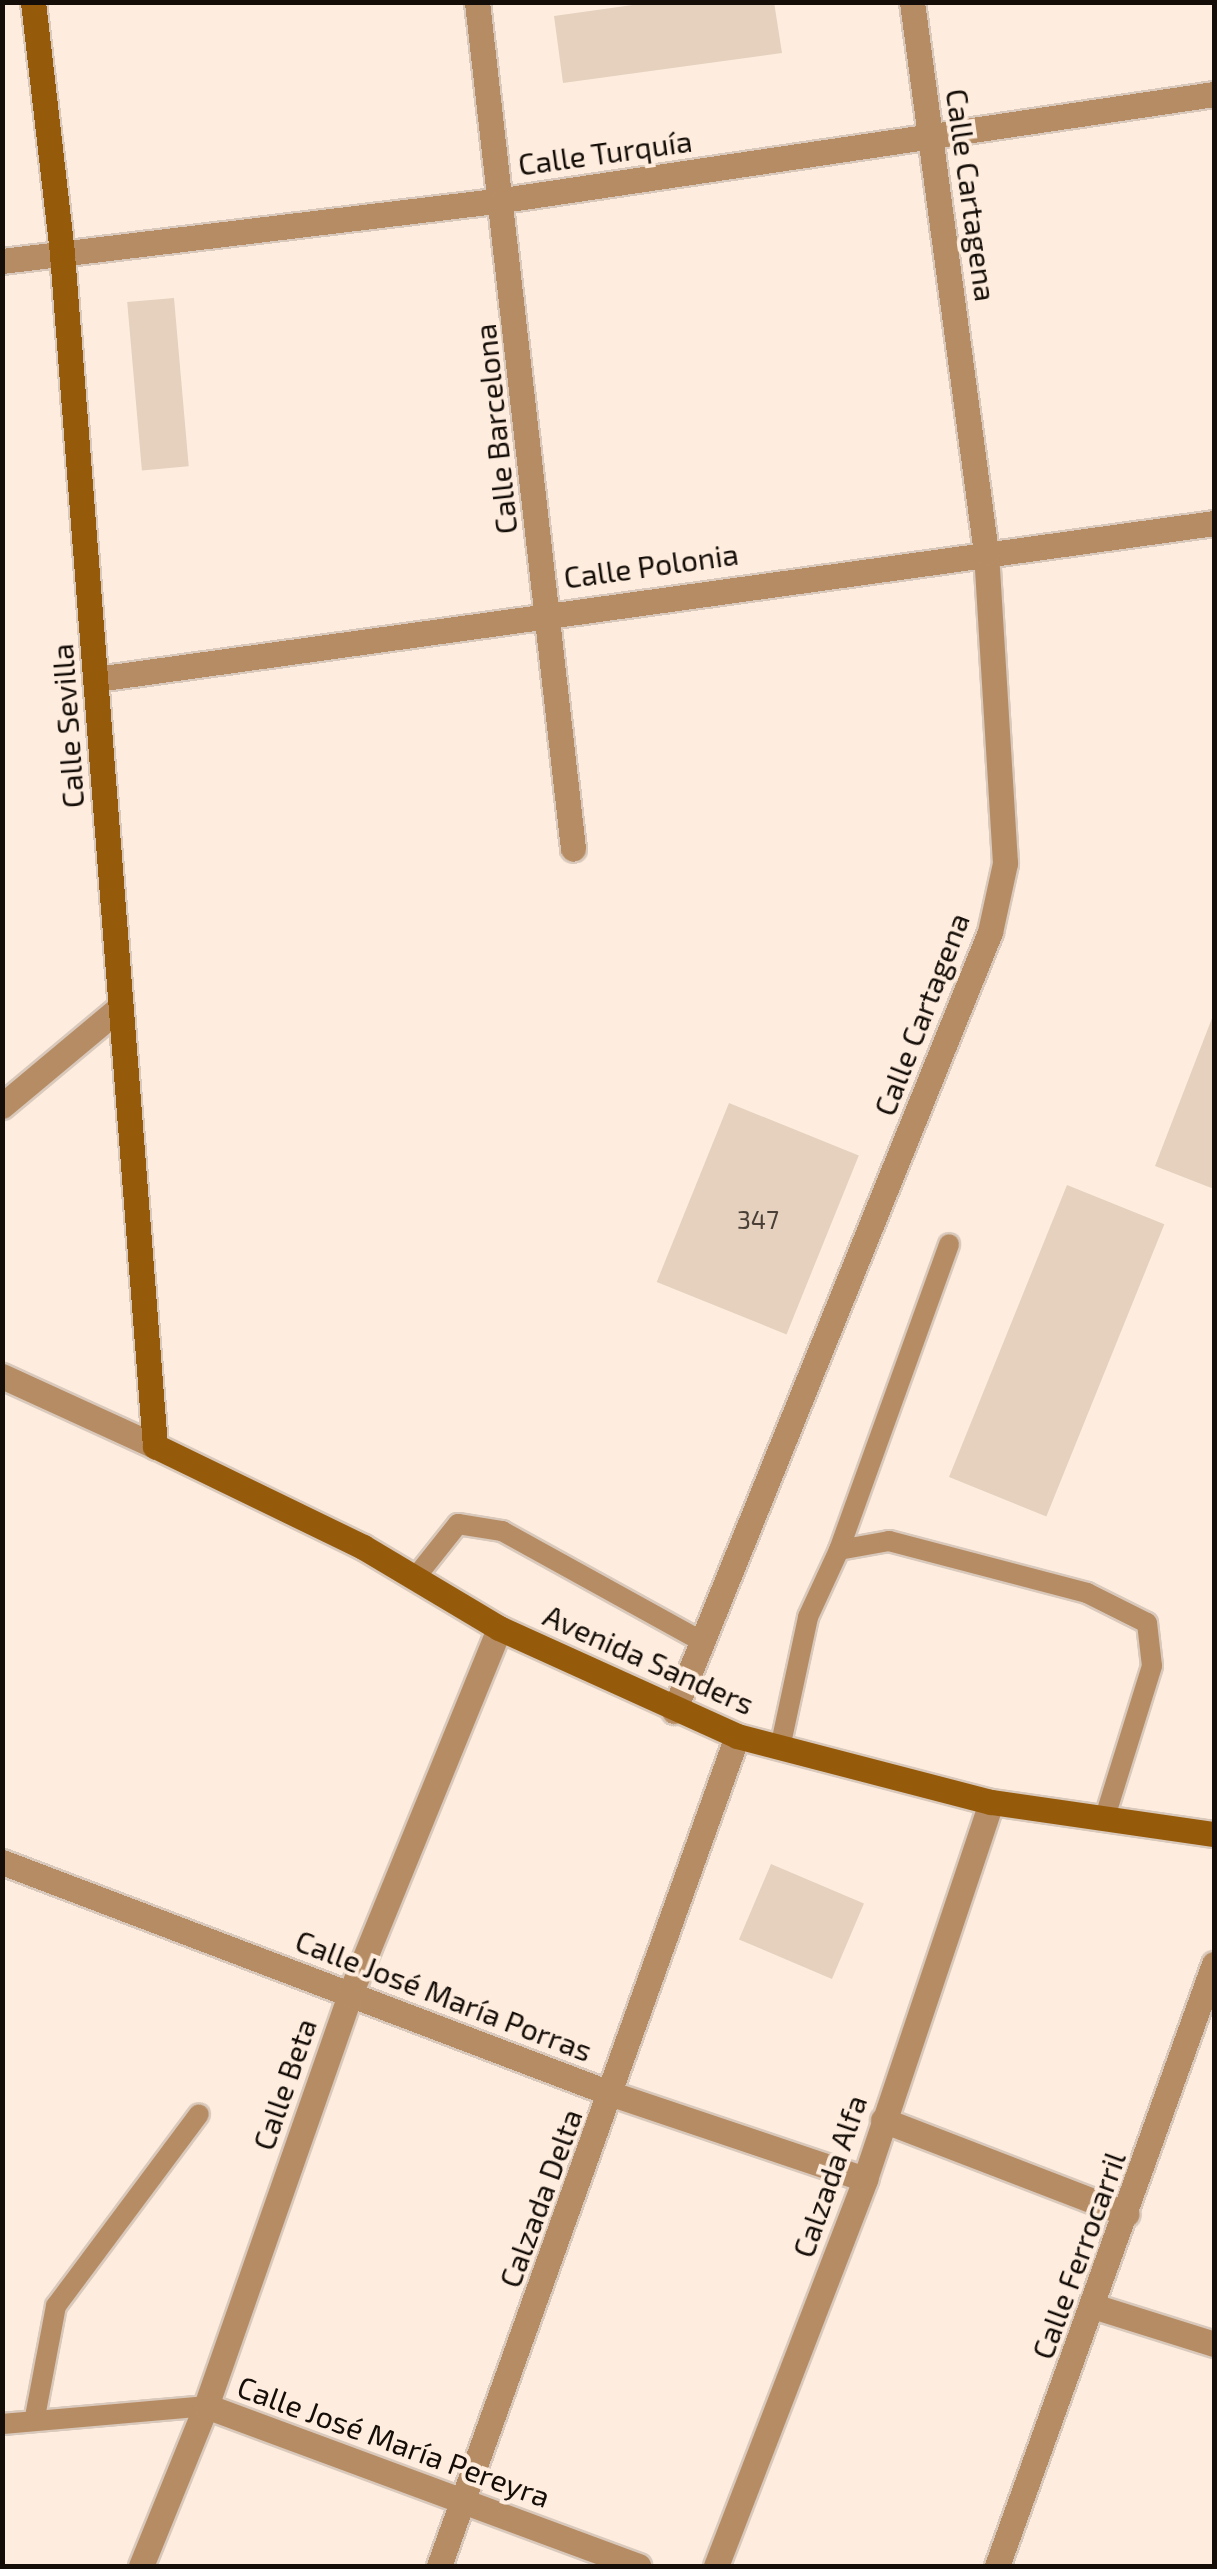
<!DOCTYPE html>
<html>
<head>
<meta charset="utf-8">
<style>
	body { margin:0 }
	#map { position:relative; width:1217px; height:2569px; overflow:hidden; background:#feedde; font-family:"Exo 2",sans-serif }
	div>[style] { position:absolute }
	.building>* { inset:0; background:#e5d1be; transform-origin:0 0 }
	.roads { filter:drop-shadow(2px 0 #d9c9bc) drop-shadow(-2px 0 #d9c9bc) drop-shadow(0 2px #d9c9bc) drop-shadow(0 -2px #d9c9bc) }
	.service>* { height:20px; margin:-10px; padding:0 10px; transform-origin:10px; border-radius:10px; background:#b68c64 }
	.minor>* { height:25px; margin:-12.5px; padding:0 12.5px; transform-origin:12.5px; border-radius:12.5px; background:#b68c64 }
	.secondary>* { height:25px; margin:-12.5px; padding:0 12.5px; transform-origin:12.5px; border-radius:12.5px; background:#965a0b }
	span { translate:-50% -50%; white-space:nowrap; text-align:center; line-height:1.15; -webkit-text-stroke:8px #feedde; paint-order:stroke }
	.number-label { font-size:25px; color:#493f36 }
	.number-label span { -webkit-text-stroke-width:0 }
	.street-label { font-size:30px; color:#150e08 }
	.frame { position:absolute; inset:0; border:5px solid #150e08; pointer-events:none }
</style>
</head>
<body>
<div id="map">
	<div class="building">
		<div style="clip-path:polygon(654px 2px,774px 2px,782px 53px,563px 83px,554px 16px)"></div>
		<div style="left:174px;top:298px;width:169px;height:47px;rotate:85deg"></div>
		<div style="clip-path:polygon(1214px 1013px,1214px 1189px,1155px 1166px)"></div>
		<div style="left:729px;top:1103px;width:140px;height:193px;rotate:22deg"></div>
		<div style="left:1067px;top:1185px;width:105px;height:315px;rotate:22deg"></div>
		<div style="left:771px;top:1864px;width:101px;height:82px;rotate:23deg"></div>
	</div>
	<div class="roads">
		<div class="service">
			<div style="left:839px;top:1550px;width:325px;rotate:-70.2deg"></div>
			<div style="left:415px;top:1578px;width:69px;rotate:-51.5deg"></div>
			<div style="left:458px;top:1524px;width:45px;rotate:9deg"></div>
			<div style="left:502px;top:1531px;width:230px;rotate:28.9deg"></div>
			<div style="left:780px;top:1748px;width:134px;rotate:-77.9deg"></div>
			<div style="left:808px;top:1617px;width:74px;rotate:-65.2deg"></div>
			<div style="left:839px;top:1550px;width:51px;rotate:-10.2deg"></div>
			<div style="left:889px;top:1541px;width:205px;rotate:14.7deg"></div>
			<div style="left:1087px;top:1593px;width:67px;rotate:26.6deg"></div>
			<div style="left:1147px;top:1623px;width:43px;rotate:83.4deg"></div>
			<div style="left:1152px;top:1666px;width:161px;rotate:107.3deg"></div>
			<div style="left:35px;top:2417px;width:113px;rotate:-79.3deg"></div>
			<div style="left:56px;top:2306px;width:239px;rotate:-53.3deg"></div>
			<div style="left:2px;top:2424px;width:205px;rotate:-5deg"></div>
		</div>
		<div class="minor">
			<div style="left:477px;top:2px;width:852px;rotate:83.53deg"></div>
			<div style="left:2px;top:261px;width:505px;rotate:-6.94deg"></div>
			<div style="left:503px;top:200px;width:719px;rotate:-8.48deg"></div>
			<div style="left:97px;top:679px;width:1128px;rotate:-7.95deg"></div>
			<div style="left:2px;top:1106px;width:151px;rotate:-39.9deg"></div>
			<div style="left:2px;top:1376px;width:168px;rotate:24.6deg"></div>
			<div style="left:674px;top:1711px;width:841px;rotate:-67.92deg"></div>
			<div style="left:990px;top:932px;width:71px;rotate:-77.7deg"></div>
			<div style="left:1005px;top:863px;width:311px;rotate:-93.5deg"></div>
			<div style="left:986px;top:553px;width:556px;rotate:-97.65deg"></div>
			<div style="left:2px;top:1862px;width:653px;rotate:20.82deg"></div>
			<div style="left:612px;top:2094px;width:267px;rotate:18.6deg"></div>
			<div style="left:883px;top:2120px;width:261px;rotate:21.1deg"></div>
			<div style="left:1093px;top:2306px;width:127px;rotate:17.4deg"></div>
			<div style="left:206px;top:2406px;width:461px;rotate:20.3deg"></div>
			<div style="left:141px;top:2566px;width:173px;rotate:-67.9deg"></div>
			<div style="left:206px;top:2406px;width:436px;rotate:-70.7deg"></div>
			<div style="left:350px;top:1994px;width:395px;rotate:-67.8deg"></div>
			<div style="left:439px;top:2566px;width:882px;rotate:-70.25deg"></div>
			<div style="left:716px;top:2566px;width:415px;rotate:-68.9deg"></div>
			<div style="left:865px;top:2179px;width:397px;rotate:-71.5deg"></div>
			<div style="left:997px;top:2566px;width:640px;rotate:-70.18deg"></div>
		</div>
		<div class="secondary">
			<div style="left:33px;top:2px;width:254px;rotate:83.4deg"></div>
			<div style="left:62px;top:254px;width:1196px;rotate:85.54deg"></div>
			<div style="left:155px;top:1446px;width:231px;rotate:25.9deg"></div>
			<div style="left:363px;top:1547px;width:158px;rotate:30.8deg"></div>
			<div style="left:499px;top:1628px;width:261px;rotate:24.4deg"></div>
			<div style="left:737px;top:1736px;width:262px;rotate:14.6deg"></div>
			<div style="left:991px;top:1802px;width:225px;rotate:8.2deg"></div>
		</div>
	</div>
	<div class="number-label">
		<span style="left:758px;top:1219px">347</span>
	</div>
	<div class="street-label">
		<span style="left:605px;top:152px;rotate:-8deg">Calle Turquía</span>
		<span style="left:972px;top:195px;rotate:82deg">Calle Cartagena</span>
		<span style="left:495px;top:429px;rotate:-96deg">Calle Barcelona</span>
		<span style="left:651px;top:565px;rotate:-8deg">Calle Polonia</span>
		<span style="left:67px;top:726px;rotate:-94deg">Calle Sevilla</span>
		<span style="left:921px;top:1014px;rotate:-69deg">Calle Cartagena</span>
		<span style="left:649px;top:1659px;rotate:24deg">Avenida Sanders</span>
		<span style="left:444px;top:1995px;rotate:21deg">Calle José María Porras</span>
		<span style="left:284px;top:2084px;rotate:-71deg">Calle Beta</span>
		<span style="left:829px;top:2176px;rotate:-71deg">Calzada Alfa</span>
		<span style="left:540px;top:2198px;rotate:-70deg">Calzada Delta</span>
		<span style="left:1078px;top:2255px;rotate:-70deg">Calle Ferrocarril</span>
		<span style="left:394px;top:2441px;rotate:20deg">Calle José María Pereyra</span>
	</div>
	<div class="frame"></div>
</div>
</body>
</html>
